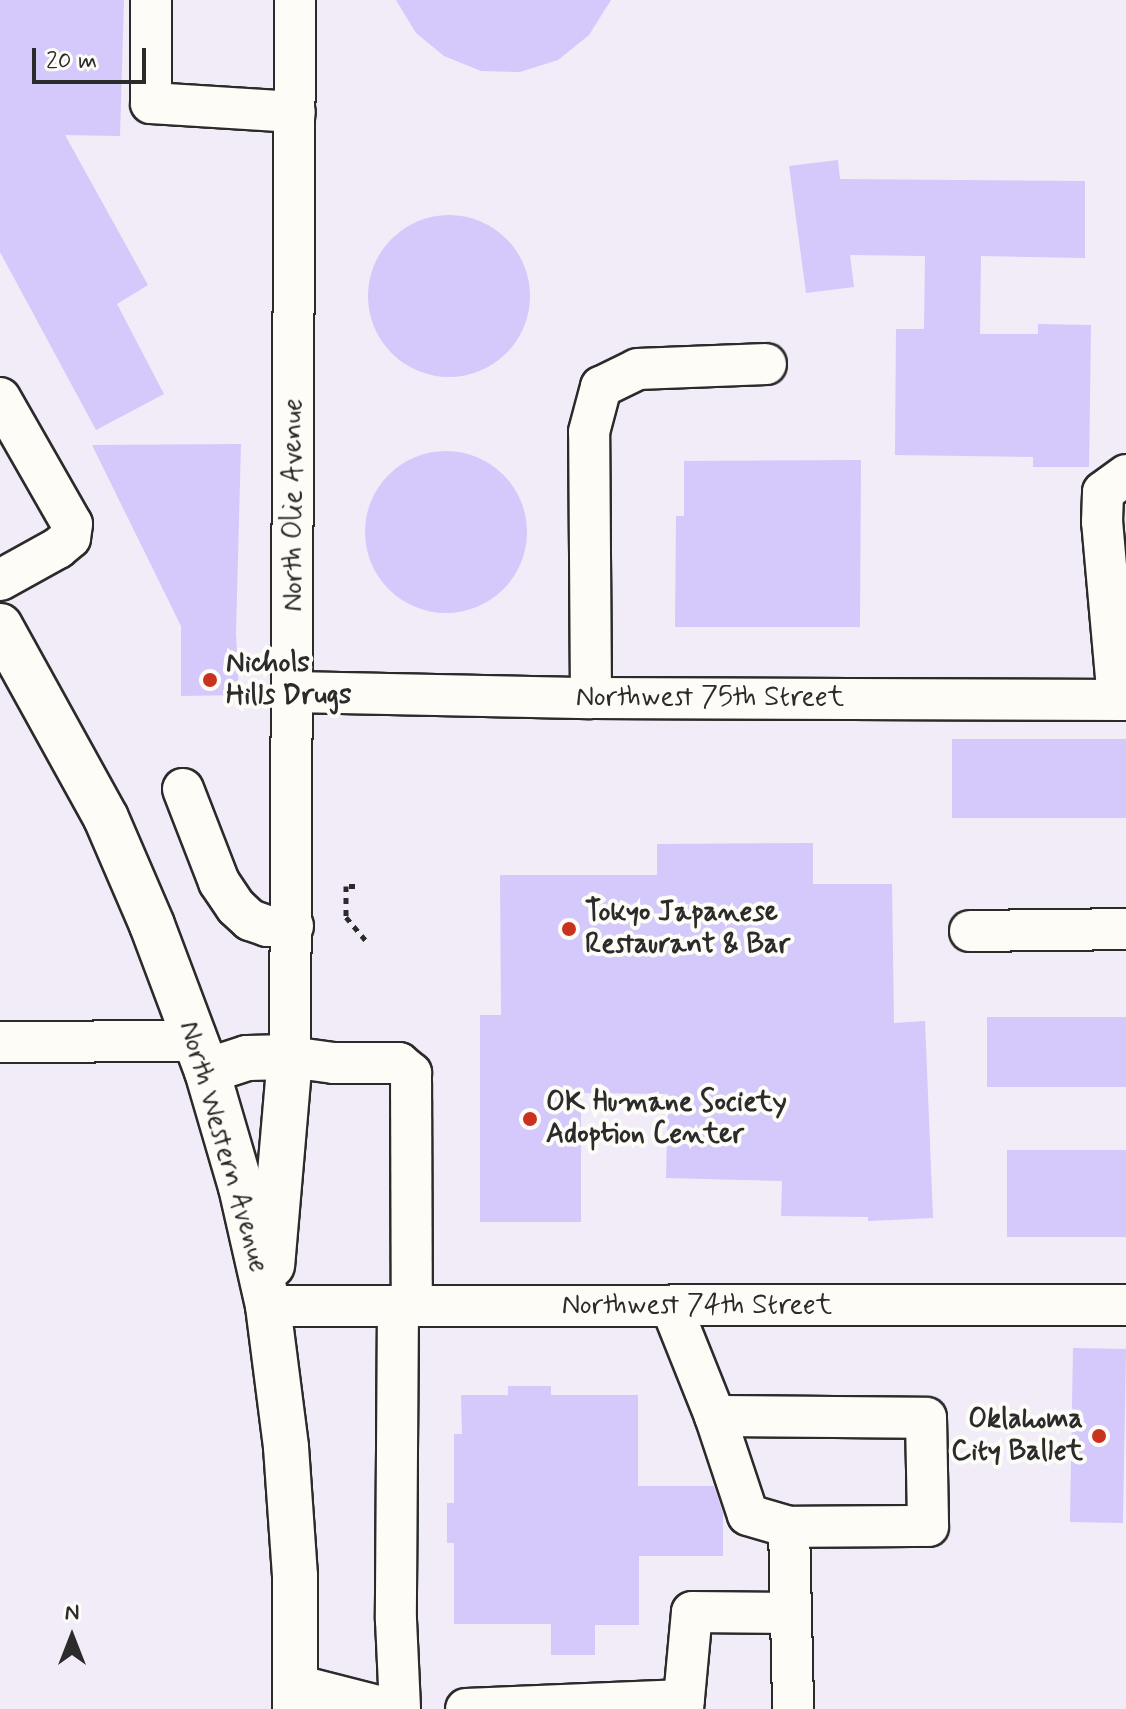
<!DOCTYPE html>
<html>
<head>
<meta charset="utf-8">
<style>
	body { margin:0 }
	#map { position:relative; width:1126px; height:1709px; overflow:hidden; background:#f1ecf8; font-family:Mynerve,sans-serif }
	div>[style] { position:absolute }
	.building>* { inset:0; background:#d5c8fa; transform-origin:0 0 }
	.round { border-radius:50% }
	.path>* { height:5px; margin-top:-2.5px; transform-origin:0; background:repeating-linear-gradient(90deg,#2b2b2b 0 6px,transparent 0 12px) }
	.roads { filter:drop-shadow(2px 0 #2b2b2b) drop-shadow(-2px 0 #2b2b2b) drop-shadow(0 2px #2b2b2b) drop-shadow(0 -2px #2b2b2b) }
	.minor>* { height:40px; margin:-20px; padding:0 20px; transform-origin:20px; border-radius:20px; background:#fdfcf7 }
	.major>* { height:44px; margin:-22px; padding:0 22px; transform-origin:22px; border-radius:22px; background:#fdfcf7 }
	.dots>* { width:22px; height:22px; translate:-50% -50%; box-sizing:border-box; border:4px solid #fdfcf7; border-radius:50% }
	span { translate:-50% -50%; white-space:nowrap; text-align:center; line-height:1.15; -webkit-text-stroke:8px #fdfcf7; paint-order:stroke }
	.street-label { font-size:28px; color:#2b2b2b }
	.poi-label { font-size:28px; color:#2b2b2b; font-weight:700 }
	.left { translate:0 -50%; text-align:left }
	.right { translate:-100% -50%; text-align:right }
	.north { position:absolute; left:32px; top:1597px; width:80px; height:80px; -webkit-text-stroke:6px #fdfcf7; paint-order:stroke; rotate:0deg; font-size:22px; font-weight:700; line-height:32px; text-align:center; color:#2b2b2b }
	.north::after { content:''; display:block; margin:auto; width:28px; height:36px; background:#2b2b2b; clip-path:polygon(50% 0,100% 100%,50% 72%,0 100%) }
	.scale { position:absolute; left:32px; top:48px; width:114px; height:36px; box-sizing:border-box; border:4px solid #2b2b2b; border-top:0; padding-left:10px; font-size:24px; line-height:28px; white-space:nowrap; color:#2b2b2b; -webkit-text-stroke:6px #fdfcf7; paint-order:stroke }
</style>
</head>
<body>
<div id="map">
	<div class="building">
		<div style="clip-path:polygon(0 0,124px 0,120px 136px,65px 135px,148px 285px,117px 304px,164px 394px,96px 430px,0 252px)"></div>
		<div style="clip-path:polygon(396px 0,611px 0,589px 35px,558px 60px,520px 72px,481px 71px,444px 56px,416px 33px)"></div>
		<div style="clip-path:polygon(838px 160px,840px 179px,1085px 181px,1085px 258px,981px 256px,980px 334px,1038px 334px,1038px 324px,1091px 325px,1089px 467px,1033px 467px,1033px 457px,895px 455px,896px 329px,924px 329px,925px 256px,850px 255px,854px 287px,806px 293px,789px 166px)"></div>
		<div class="round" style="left:368px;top:215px;width:162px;height:162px"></div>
		<div style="clip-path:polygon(241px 444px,236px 633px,239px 695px,181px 696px,181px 626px,92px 445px)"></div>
		<div class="round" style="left:365px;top:451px;width:162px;height:162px"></div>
		<div style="clip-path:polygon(861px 460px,860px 627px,675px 627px,676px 516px,684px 516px,684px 461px)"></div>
		<div style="left:1126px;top:739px;width:79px;height:174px;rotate:90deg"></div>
		<div style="clip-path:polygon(813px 843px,813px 884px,892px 884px,894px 1023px,925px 1021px,933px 1218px,868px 1221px,868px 1217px,781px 1216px,782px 1181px,666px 1178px,668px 1094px,581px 1093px,581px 1222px,480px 1222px,480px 1015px,501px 1015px,500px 875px,657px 875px,657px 844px)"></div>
		<div style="left:987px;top:1017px;width:139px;height:70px"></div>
		<div style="left:1007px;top:1150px;width:119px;height:87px"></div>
		<div style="left:1073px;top:1348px;width:53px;height:174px;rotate:1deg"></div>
		<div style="clip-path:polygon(508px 1386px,551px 1386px,551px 1395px,638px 1395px,638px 1486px,714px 1486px,723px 1513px,723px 1556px,639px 1556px,639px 1625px,595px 1625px,595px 1655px,551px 1655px,551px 1624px,454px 1624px,454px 1543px,447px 1543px,447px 1503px,454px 1503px,454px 1434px,462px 1434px,461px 1395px,508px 1395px)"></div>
	</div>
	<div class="path">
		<div style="left:355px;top:886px;width:9px;rotate:180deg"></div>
		<div style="left:346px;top:886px;width:31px;rotate:90deg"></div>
		<div style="left:346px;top:917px;width:30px;rotate:50deg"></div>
	</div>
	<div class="roads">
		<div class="minor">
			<div style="left:151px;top:0;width:103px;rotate:90deg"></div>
			<div style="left:151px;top:103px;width:144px;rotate:3.6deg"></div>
			<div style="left:295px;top:0;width:1057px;rotate:90.27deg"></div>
			<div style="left:290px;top:1057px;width:44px;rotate:7.8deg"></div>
			<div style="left:334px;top:1063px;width:65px"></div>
			<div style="left:399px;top:1063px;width:16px;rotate:40deg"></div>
			<div style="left:411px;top:1073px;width:234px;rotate:89.8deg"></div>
			<div style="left:0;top:398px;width:145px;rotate:60.3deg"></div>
			<div style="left:72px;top:524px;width:14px;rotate:98deg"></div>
			<div style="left:70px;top:538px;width:16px;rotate:140deg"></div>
			<div style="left:58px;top:548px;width:66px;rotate:151.1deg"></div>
			<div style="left:293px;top:692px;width:298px;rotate:1.2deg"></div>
			<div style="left:591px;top:698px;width:535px;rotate:0.21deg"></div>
			<div style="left:591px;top:698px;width:266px;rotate:-90.4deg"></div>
			<div style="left:589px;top:432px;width:47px;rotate:-75.1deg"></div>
			<div style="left:601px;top:387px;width:41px;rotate:-25.9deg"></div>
			<div style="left:638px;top:369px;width:128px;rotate:-2.2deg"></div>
			<div style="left:1118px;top:700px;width:179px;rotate:-95.1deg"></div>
			<div style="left:1102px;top:522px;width:30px;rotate:-88deg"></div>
			<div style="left:1103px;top:492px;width:29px;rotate:-36deg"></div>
			<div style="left:183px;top:789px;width:100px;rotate:68.8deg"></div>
			<div style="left:219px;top:882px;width:30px;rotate:56deg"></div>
			<div style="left:236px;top:907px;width:19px;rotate:43deg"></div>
			<div style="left:250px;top:920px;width:18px;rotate:19deg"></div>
			<div style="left:267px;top:926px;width:26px"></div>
			<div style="left:970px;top:931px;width:156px;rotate:-0.7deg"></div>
			<div style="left:0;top:1042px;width:196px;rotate:-0.3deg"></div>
			<div style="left:268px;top:1306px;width:858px;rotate:-0.07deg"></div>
			<div style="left:671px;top:1306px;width:118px;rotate:68.2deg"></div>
			<div style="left:715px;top:1416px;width:211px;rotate:0.5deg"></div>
			<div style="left:926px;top:1418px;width:108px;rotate:88.9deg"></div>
			<div style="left:928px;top:1526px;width:139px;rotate:179.6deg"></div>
			<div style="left:789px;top:1527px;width:182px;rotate:88.7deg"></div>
			<div style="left:398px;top:1307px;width:313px;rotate:90.4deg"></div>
			<div style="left:396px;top:1620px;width:89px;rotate:87.4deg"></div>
			<div style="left:715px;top:1416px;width:104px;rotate:71.6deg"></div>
			<div style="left:748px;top:1515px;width:43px;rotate:16.3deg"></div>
			<div style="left:295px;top:1685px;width:97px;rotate:14.3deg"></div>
			<div style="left:466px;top:1709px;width:218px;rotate:-2.4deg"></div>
			<div style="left:683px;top:1709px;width:97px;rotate:-84.7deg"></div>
			<div style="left:692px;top:1612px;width:99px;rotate:0.6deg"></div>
		</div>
		<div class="major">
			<div style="left:0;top:626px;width:219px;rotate:61.1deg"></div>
			<div style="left:106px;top:818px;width:116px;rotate:66.7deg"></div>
			<div style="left:152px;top:925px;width:156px;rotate:69.4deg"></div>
			<div style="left:207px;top:1071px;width:121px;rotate:73.7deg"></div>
			<div style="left:241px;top:1187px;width:122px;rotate:77.2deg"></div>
			<div style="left:268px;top:1306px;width:142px;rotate:82.7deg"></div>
			<div style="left:286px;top:1447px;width:129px;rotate:86deg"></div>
			<div style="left:295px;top:1576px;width:133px;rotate:90deg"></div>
			<div style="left:207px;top:1071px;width:42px;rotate:-18deg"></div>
			<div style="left:247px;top:1058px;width:43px;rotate:-1.3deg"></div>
			<div style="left:290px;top:1057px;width:209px;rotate:94.9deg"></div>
		</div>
	</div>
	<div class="dots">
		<div style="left:210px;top:680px;background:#c8321e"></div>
		<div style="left:569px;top:929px;background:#c8321e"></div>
		<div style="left:530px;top:1119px;background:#c8321e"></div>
		<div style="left:1099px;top:1436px;background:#c8321e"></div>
	</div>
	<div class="street-label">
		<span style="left:294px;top:505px;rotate:-90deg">North Olie Avenue</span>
		<span style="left:710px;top:698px">Northwest 75th Street</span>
		<span style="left:223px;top:1147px;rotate:74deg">North Western Avenue</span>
		<span style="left:697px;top:1306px">Northwest 74th Street</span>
	</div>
	<div class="poi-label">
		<span class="left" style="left:226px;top:680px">Nichols<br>Hills Drugs</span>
		<span class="left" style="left:585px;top:929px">Tokyo Japanese<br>Restaurant &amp; Bar</span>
		<span class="left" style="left:546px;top:1119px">OK Humane Society<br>Adoption Center</span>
		<span class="right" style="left:1083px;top:1436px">Oklahoma<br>City Ballet</span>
	</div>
	<div class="north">N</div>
	<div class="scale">20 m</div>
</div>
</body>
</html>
